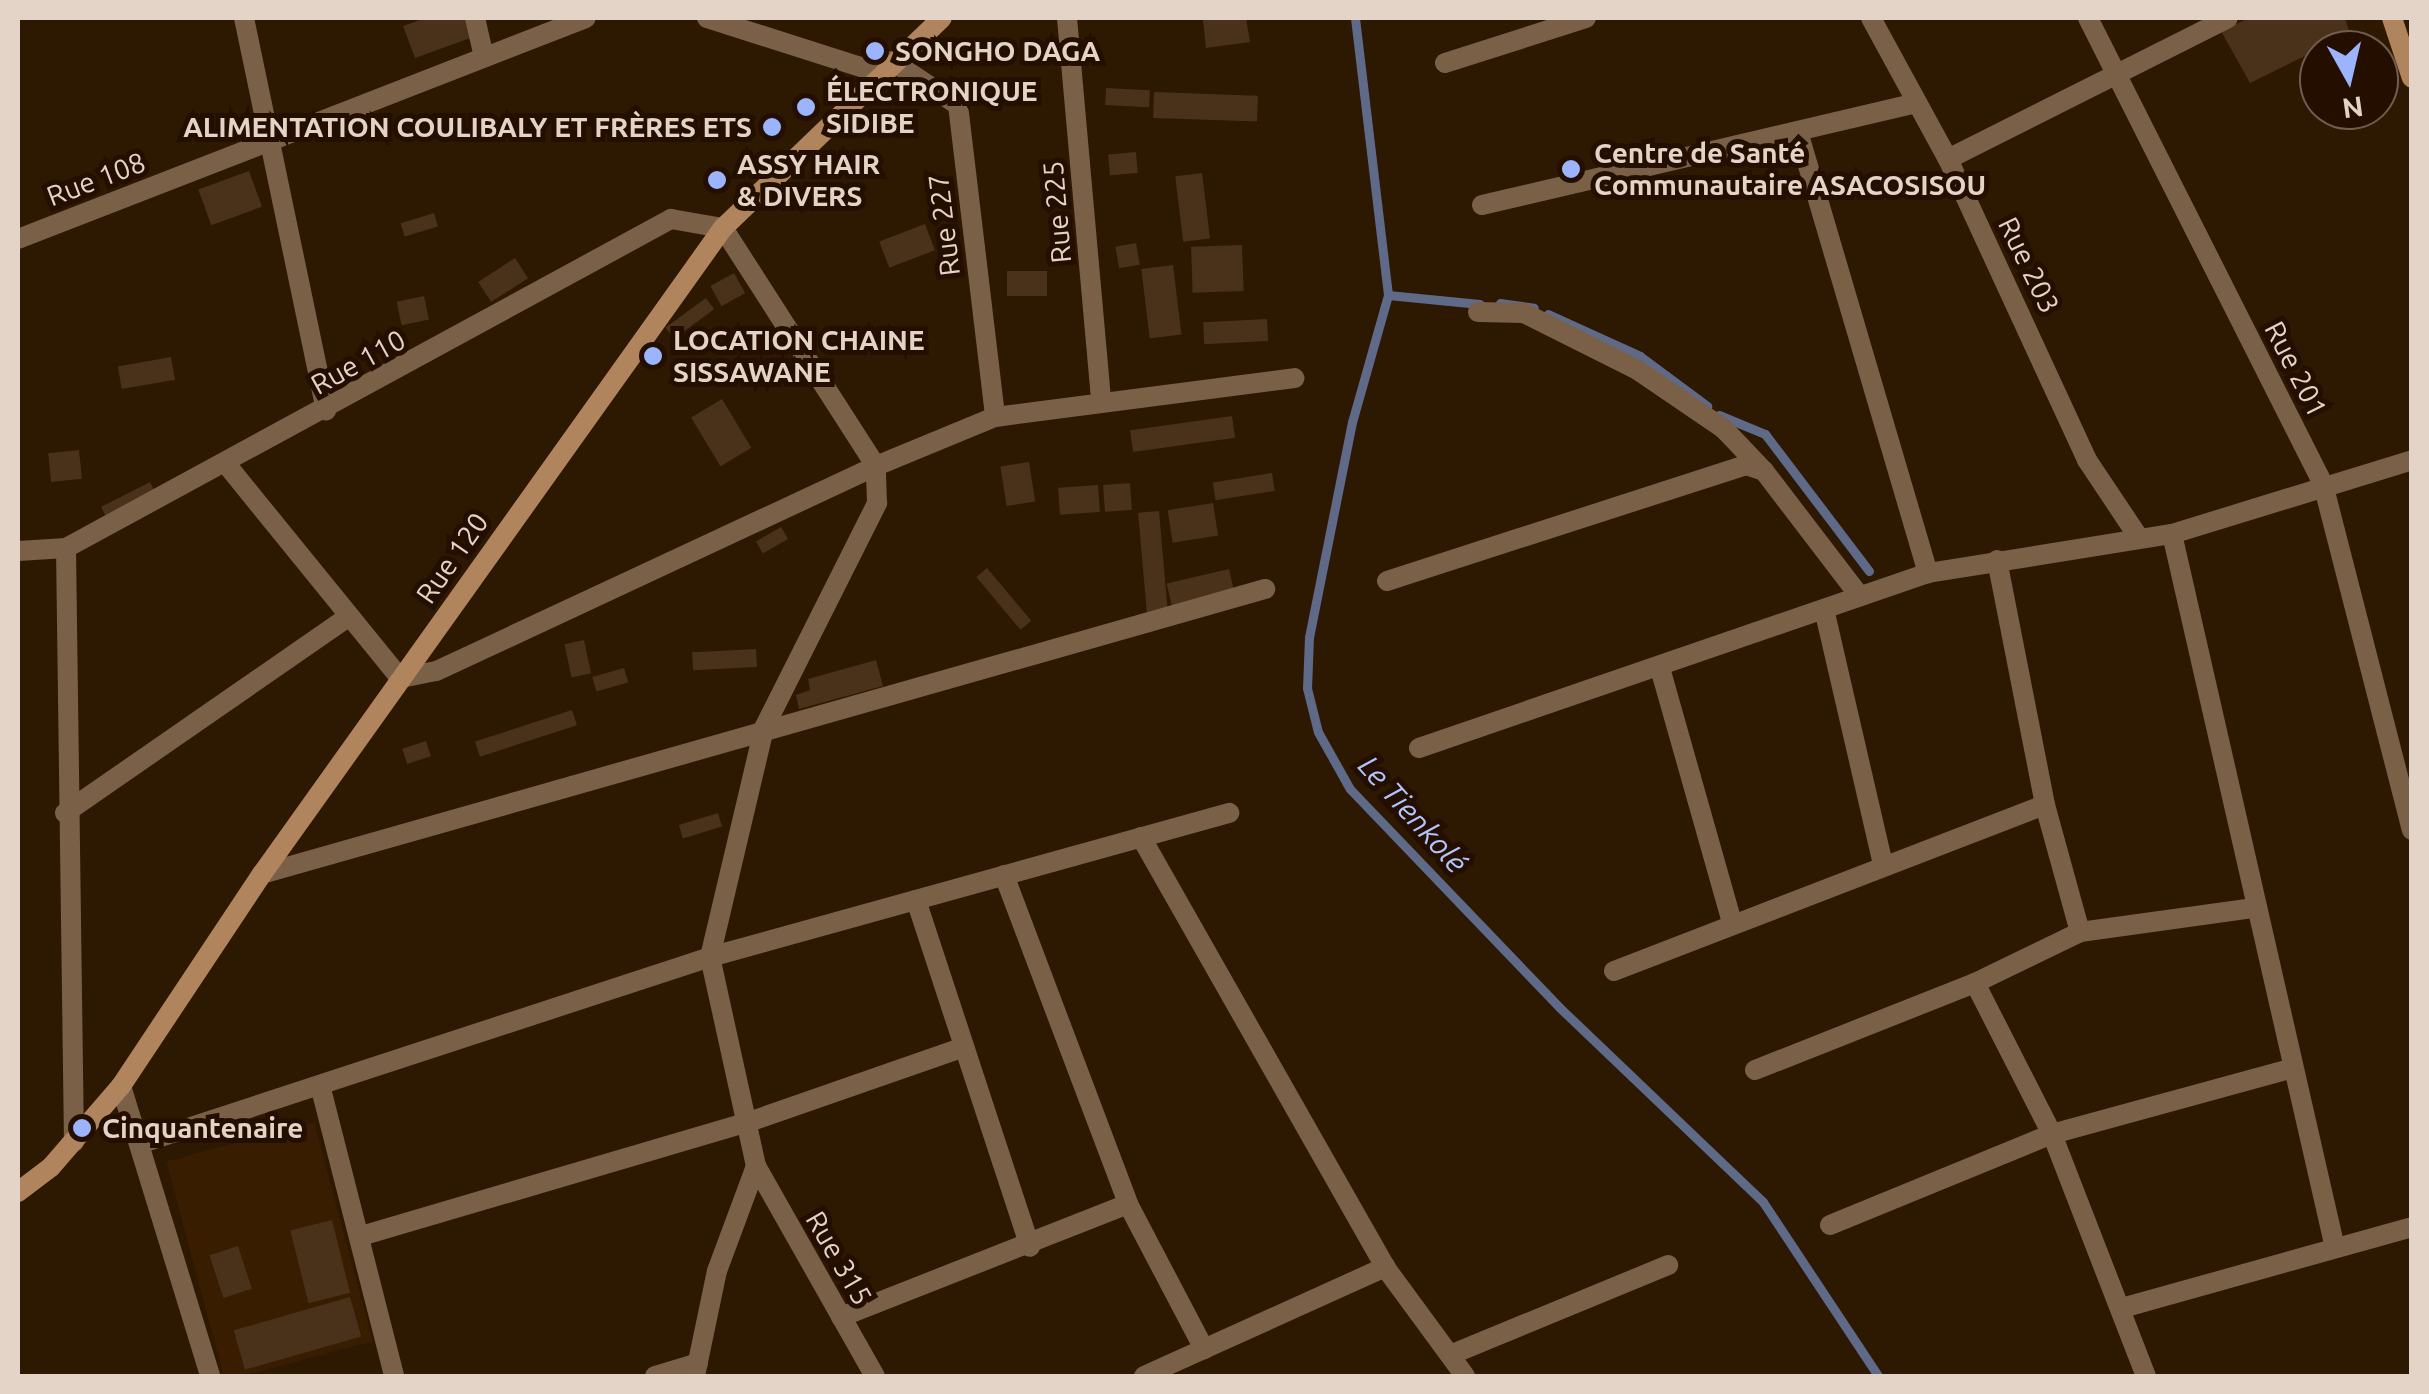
<!DOCTYPE html>
<html>
<head>
<meta charset="utf-8">
<style>
	body { margin:0 }
	#map { position:relative; width:2429px; height:1394px; overflow:hidden; background:#2d1802; font-family:Ubuntu,sans-serif }
	div>[style] { position:absolute }
	.built>* { inset:0; background:#381d00; transform-origin:0 0 }
	.stream>* { height:9px; margin:-4.5px; padding:0 4.5px; transform-origin:4.5px; border-radius:4.5px; background:#5f6a89 }
	.building>* { inset:0; background:#4a3119; transform-origin:0 0 }
	.street>* { height:20px; margin:-10px; padding:0 10px; transform-origin:10px; border-radius:10px; background:#7a6047 }
	.secondary>* { height:20px; margin:-10px; padding:0 10px; transform-origin:10px; border-radius:10px; background:#b0855d }
	.dots>* { width:28px; height:28px; translate:-50% -50%; box-sizing:border-box; border:5px solid #230e00; border-radius:50% }
	span { translate:-50% -50%; white-space:nowrap; text-align:center; line-height:1.15; -webkit-text-stroke:10px #230e00; paint-order:stroke }
	.poi-label { font-size:28px; color:#e3d4c7; font-weight:700 }
	.left { translate:0 -50%; text-align:left }
	.right { translate:-100% -50%; text-align:right }
	.street-label { font-size:28px; color:#e3d4c7 }
	.water-label { font-size:30px; color:#b2c4fc; font-style:italic }
	.frame { position:absolute; inset:0; border:20px solid #e3d4c7; pointer-events:none }
	.north { position:absolute; left:2299px; top:30px; width:100px; height:100px; box-sizing:border-box; background:#230e00; border:2px solid #705d50; border-radius:50%; rotate:172deg; font-size:28px; font-weight:700; line-height:40px; text-align:center; color:#e3d4c7 }
	.north::after { content:''; display:block; margin:auto; width:35px; height:45px; background:#9cb4fd; clip-path:polygon(50% 0,100% 100%,50% 72%,0 100%) }
</style>
</head>
<body>
<div id="map">
	<div class="built">
		<div style="left:314px;top:1122px;width:227px;height:153px;rotate:75deg"></div>
	</div>
	<div class="stream">
		<div style="left:1355px;top:18px;width:279px;rotate:83.2deg"></div>
		<div style="left:1388px;top:295px;width:132px;rotate:105.8deg"></div>
		<div style="left:1352px;top:422px;width:219px;rotate:101.3deg"></div>
		<div style="left:1309px;top:637px;width:51px;rotate:92.2deg"></div>
		<div style="left:1307px;top:688px;width:45px;rotate:76deg"></div>
		<div style="left:1318px;top:732px;width:65px;rotate:60.7deg"></div>
		<div style="left:1350px;top:789px;width:302px;rotate:46.2deg"></div>
		<div style="left:1559px;top:1007px;width:282px;rotate:43.7deg"></div>
		<div style="left:1763px;top:1202px;width:209px;rotate:56.5deg"></div>
		<div style="left:1388px;top:295px;width:92px;rotate:5.6deg"></div>
		<div style="left:1500px;top:303px;width:34px;rotate:8deg"></div>
		<div style="left:1548px;top:314px;width:101px;rotate:24.5deg"></div>
		<div style="left:1640px;top:356px;width:84px;rotate:36.7deg"></div>
		<div style="left:1719px;top:415px;width:50px;rotate:22.4deg"></div>
		<div style="left:1765px;top:434px;width:172px;rotate:52.8deg"></div>
	</div>
	<div class="building">
		<div style="clip-path:polygon(426px 18px,469px 18px,476px 36px,415px 58px,403px 26px)"></div>
		<div style="clip-path:polygon(1246px 18px,1250px 42px,1206px 48px,1203px 20px)"></div>
		<div style="clip-path:polygon(2249px 18px,2345px 18px,2350px 34px,2250px 83px,2221px 31px)"></div>
		<div style="left:1106px;top:88px;width:44px;height:17px;rotate:3deg"></div>
		<div style="left:1154px;top:92px;width:104px;height:26px;rotate:2deg"></div>
		<div style="left:1136px;top:152px;width:21px;height:28px;rotate:85deg"></div>
		<div style="left:249px;top:171px;width:38px;height:54px;rotate:70deg"></div>
		<div style="left:1202px;top:173px;width:66px;height:27px;rotate:83deg"></div>
		<div style="left:434px;top:213px;width:14px;height:35px;rotate:73deg"></div>
		<div style="left:925px;top:224px;width:28px;height:49px;rotate:69deg"></div>
		<div style="left:1136px;top:243px;width:22px;height:21px;rotate:80deg"></div>
		<div style="left:1242px;top:245px;width:46px;height:51px;rotate:88deg"></div>
		<div style="left:515px;top:258px;width:24px;height:44px;rotate:57deg"></div>
		<div style="left:1173px;top:265px;width:70px;height:32px;rotate:83deg"></div>
		<div style="left:1007px;top:271px;width:40px;height:25px"></div>
		<div style="left:734px;top:273px;width:23px;height:27px;rotate:61deg"></div>
		<div style="left:424px;top:296px;width:24px;height:28px;rotate:78deg"></div>
		<div style="left:706px;top:298px;width:14px;height:50px;rotate:54deg"></div>
		<div style="left:1267px;top:319px;width:22px;height:64px;rotate:87deg"></div>
		<div style="left:171px;top:357px;width:23px;height:54px;rotate:80deg"></div>
		<div style="left:722px;top:399px;width:57px;height:36px;rotate:59deg"></div>
		<div style="left:1232px;top:416px;width:22px;height:103px;rotate:82deg"></div>
		<div style="left:79px;top:450px;width:29px;height:31px;rotate:84deg"></div>
		<div style="left:1029px;top:462px;width:40px;height:29px;rotate:81deg"></div>
		<div style="left:1272px;top:473px;width:18px;height:60px;rotate:81deg"></div>
		<div style="left:150px;top:482px;width:11px;height:55px;rotate:63deg"></div>
		<div style="left:1130px;top:483px;width:27px;height:27px;rotate:86deg"></div>
		<div style="left:1098px;top:485px;width:27px;height:40px;rotate:86deg"></div>
		<div style="left:1213px;top:503px;width:33px;height:46px;rotate:81deg"></div>
		<div style="left:1159px;top:511px;width:101px;height:21px;rotate:85deg"></div>
		<div style="left:781px;top:527px;width:14px;height:29px;rotate:60deg"></div>
		<div style="left:987px;top:568px;width:69px;height:14px;rotate:50deg"></div>
		<div style="left:1229px;top:569px;width:26px;height:64px;rotate:77deg"></div>
		<div style="left:584px;top:640px;width:34px;height:20px;rotate:78deg"></div>
		<div style="left:756px;top:649px;width:18px;height:64px;rotate:87deg"></div>
		<div style="clip-path:polygon(876px 660px,883px 686px,799px 709px,796px 695px,810px 690px,808px 679px)"></div>
		<div style="left:624px;top:668px;width:15px;height:33px;rotate:74deg"></div>
		<div style="left:572px;top:710px;width:16px;height:102px;rotate:72deg"></div>
		<div style="left:426px;top:741px;width:16px;height:25px;rotate:72deg"></div>
		<div style="left:718px;top:813px;width:14px;height:41px;rotate:73deg"></div>
		<div style="left:332px;top:1220px;width:75px;height:43px;rotate:76deg"></div>
		<div style="left:238px;top:1246px;width:45px;height:30px;rotate:72deg"></div>
		<div style="left:350px;top:1297px;width:41px;height:121px;rotate:74deg"></div>
	</div>
	<div class="street">
		<div style="left:244px;top:18px;width:401px;rotate:78.2deg"></div>
		<div style="left:475px;top:18px;width:40px;rotate:77deg"></div>
		<div style="left:707px;top:18px;width:181px;rotate:17.7deg"></div>
		<div style="left:1067px;top:18px;width:385px;rotate:84.9deg"></div>
		<div style="left:1871px;top:18px;width:161px;rotate:61.4deg"></div>
		<div style="left:1948px;top:159px;width:332px;rotate:65.2deg"></div>
		<div style="left:2087px;top:460px;width:90px;rotate:56.3deg"></div>
		<div style="left:2088px;top:18px;width:522px;rotate:63.24deg"></div>
		<div style="left:2323px;top:484px;width:357px;rotate:75.6deg"></div>
		<div style="left:892px;top:61px;width:79px;rotate:33.7deg"></div>
		<div style="left:958px;top:105px;width:314px;rotate:83.2deg"></div>
		<div style="left:1445px;top:63px;width:148px;rotate:-17.7deg"></div>
		<div style="left:1799px;top:135px;width:457px;rotate:73.6deg"></div>
		<div style="left:1948px;top:159px;width:313px;rotate:-26.7deg"></div>
		<div style="left:1482px;top:205px;width:442px;rotate:-13.2deg"></div>
		<div style="left:18px;top:239px;width:609px;rotate:-21.26deg"></div>
		<div style="left:1478px;top:312px;width:46px;rotate:1.2deg"></div>
		<div style="left:1524px;top:313px;width:125px;rotate:26.6deg"></div>
		<div style="left:1636px;top:369px;width:107px;rotate:34.3deg"></div>
		<div style="left:1724px;top:429px;width:57px;rotate:46.4deg"></div>
		<div style="left:2172px;top:534px;width:732px;rotate:77.14deg"></div>
		<div style="left:66px;top:548px;width:594px;rotate:89.23deg"></div>
		<div style="left:18px;top:551px;width:48px;rotate:-3.6deg"></div>
		<div style="left:66px;top:548px;width:689px;rotate:-28.54deg"></div>
		<div style="left:671px;top:219px;width:53px;rotate:9.8deg"></div>
		<div style="left:723px;top:228px;width:283px;rotate:57.3deg"></div>
		<div style="left:876px;top:466px;width:485px;rotate:155deg"></div>
		<div style="left:436px;top:671px;width:37px;rotate:169deg"></div>
		<div style="left:400px;top:678px;width:276px;rotate:-129.1deg"></div>
		<div style="left:1997px;top:560px;width:250px;rotate:78.9deg"></div>
		<div style="left:2045px;top:805px;width:132px;rotate:74.6deg"></div>
		<div style="left:1387px;top:581px;width:377px;rotate:-17.9deg"></div>
		<div style="left:1746px;top:465px;width:19px;rotate:18deg"></div>
		<div style="left:1764px;top:471px;width:155px;rotate:52.6deg"></div>
		<div style="left:1824px;top:609px;width:259px;rotate:77deg"></div>
		<div style="left:1660px;top:668px;width:264px;rotate:74.2deg"></div>
		<div style="left:1419px;top:748px;width:538px;rotate:-18.97deg"></div>
		<div style="left:1928px;top:573px;width:247px;rotate:-9.1deg"></div>
		<div style="left:2172px;top:534px;width:251px;rotate:-17.1deg"></div>
		<div style="left:65px;top:813px;width:346px;rotate:-34.7deg"></div>
		<div style="left:1141px;top:837px;width:494px;rotate:60.4deg"></div>
		<div style="left:1385px;top:1267px;width:135px;rotate:53.7deg"></div>
		<div style="left:262px;top:874px;width:1043px;rotate:-15.86deg"></div>
		<div style="left:1004px;top:875px;width:352px;rotate:69.3deg"></div>
		<div style="left:1128px;top:1204px;width:164px;rotate:62.3deg"></div>
		<div style="left:916px;top:900px;width:365px;rotate:71.8deg"></div>
		<div style="left:1614px;top:971px;width:462px;rotate:-21.1deg"></div>
		<div style="left:1975px;top:983px;width:169px;rotate:63deg"></div>
		<div style="left:2052px;top:1134px;width:260px;rotate:68.8deg"></div>
		<div style="left:1755px;top:1070px;width:237px;rotate:-21.6deg"></div>
		<div style="left:1975px;top:983px;width:117px;rotate:-25.9deg"></div>
		<div style="left:2080px;top:932px;width:176px;rotate:-7.9deg"></div>
		<div style="left:320px;top:1085px;width:300px;rotate:75.7deg"></div>
		<div style="left:121px;top:1086px;width:303px;rotate:72.9deg"></div>
		<div style="left:142px;top:1143px;width:598px;rotate:-18.13deg"></div>
		<div style="left:710px;top:957px;width:539px;rotate:-15.51deg"></div>
		<div style="left:756px;top:1166px;width:241px;rotate:60.5deg"></div>
		<div style="left:1830px;top:1225px;width:240px;rotate:-22.3deg"></div>
		<div style="left:2052px;top:1134px;width:247px;rotate:-15.3deg"></div>
		<div style="left:361px;top:1236px;width:401px;rotate:-16.4deg"></div>
		<div style="left:746px;top:1123px;width:231px;rotate:-19.2deg"></div>
		<div style="left:2122px;top:1308px;width:301px;rotate:-15.6deg"></div>
		<div style="left:841px;top:1317px;width:308px;rotate:-21.5deg"></div>
		<div style="left:1450px;top:1355px;width:236px;rotate:-22.4deg"></div>
		<div style="left:655px;top:1376px;width:45px;rotate:-16.8deg"></div>
		<div style="left:695px;top:1376px;width:107px;rotate:-78.2deg"></div>
		<div style="left:717px;top:1271px;width:112px;rotate:-69.6deg"></div>
		<div style="left:756px;top:1166px;width:214px;rotate:-102.4deg"></div>
		<div style="left:710px;top:957px;width:235px;rotate:-76.7deg"></div>
		<div style="left:764px;top:728px;width:252px;rotate:-63.3deg"></div>
		<div style="left:877px;top:503px;width:37px;rotate:-92deg"></div>
		<div style="left:876px;top:466px;width:129px;rotate:-22.4deg"></div>
		<div style="left:995px;top:417px;width:302px;rotate:-7.4deg"></div>
		<div style="left:1144px;top:1376px;width:265px;rotate:-24.3deg"></div>
	</div>
	<div class="secondary">
		<div style="left:2392px;top:18px;width:63px;rotate:71.6deg"></div>
		<div style="left:18px;top:1192px;width:41px;rotate:-37.1deg"></div>
		<div style="left:51px;top:1167px;width:107px;rotate:-49.2deg"></div>
		<div style="left:121px;top:1086px;width:255px;rotate:-56.4deg"></div>
		<div style="left:262px;top:874px;width:794px;rotate:-54.49deg"></div>
		<div style="left:723px;top:228px;width:303px;rotate:-43.8deg"></div>
	</div>
	<div class="dots">
		<div style="left:875px;top:51px;background:#9cb4fd"></div>
		<div style="left:806px;top:107px;background:#9cb4fd"></div>
		<div style="left:772px;top:127px;background:#9cb4fd"></div>
		<div style="left:1571px;top:169px;background:#9cb4fd"></div>
		<div style="left:717px;top:180px;background:#9cb4fd"></div>
		<div style="left:653px;top:356px;background:#9cb4fd"></div>
		<div style="left:82px;top:1128px;background:#9cb4fd"></div>
	</div>
	<div class="poi-label">
		<span class="left" style="left:895px;top:51px">SONGHO DAGA</span>
		<span class="left" style="left:826px;top:107px">ÉLECTRONIQUE<br>SIDIBE</span>
		<span class="right" style="left:752px;top:127px">ALIMENTATION COULIBALY ET FRÈRES ETS</span>
		<span class="left" style="left:1594px;top:169px">Centre de Santé<br>Communautaire ASACOSISOU</span>
		<span class="left" style="left:737px;top:180px">ASSY HAIR<br>&amp; DIVERS</span>
		<span class="left" style="left:673px;top:356px">LOCATION CHAINE<br>SISSAWANE</span>
		<span class="left" style="left:102px;top:1128px">Cinquantenaire</span>
	</div>
	<div class="street-label">
		<span style="left:96px;top:179px;rotate:-21deg">Rue 108</span>
		<span style="left:1057px;top:212px;rotate:-95deg">Rue 225</span>
		<span style="left:944px;top:225px;rotate:-97deg">Rue 227</span>
		<span style="left:2029px;top:265px;rotate:64deg">Rue 203</span>
		<span style="left:358px;top:362px;rotate:-29deg">Rue 110</span>
		<span style="left:2296px;top:369px;rotate:63deg">Rue 201</span>
		<span style="left:452px;top:558px;rotate:-55deg">Rue 120</span>
		<span style="left:839px;top:1258px;rotate:60deg">Rue 315</span>
	</div>
	<div class="water-label">
		<span style="left:1413px;top:814px;rotate:48deg">Le Tienkolé</span>
	</div>
	<div class="frame"></div>
	<div class="north">N</div>
</div>
</body>
</html>
